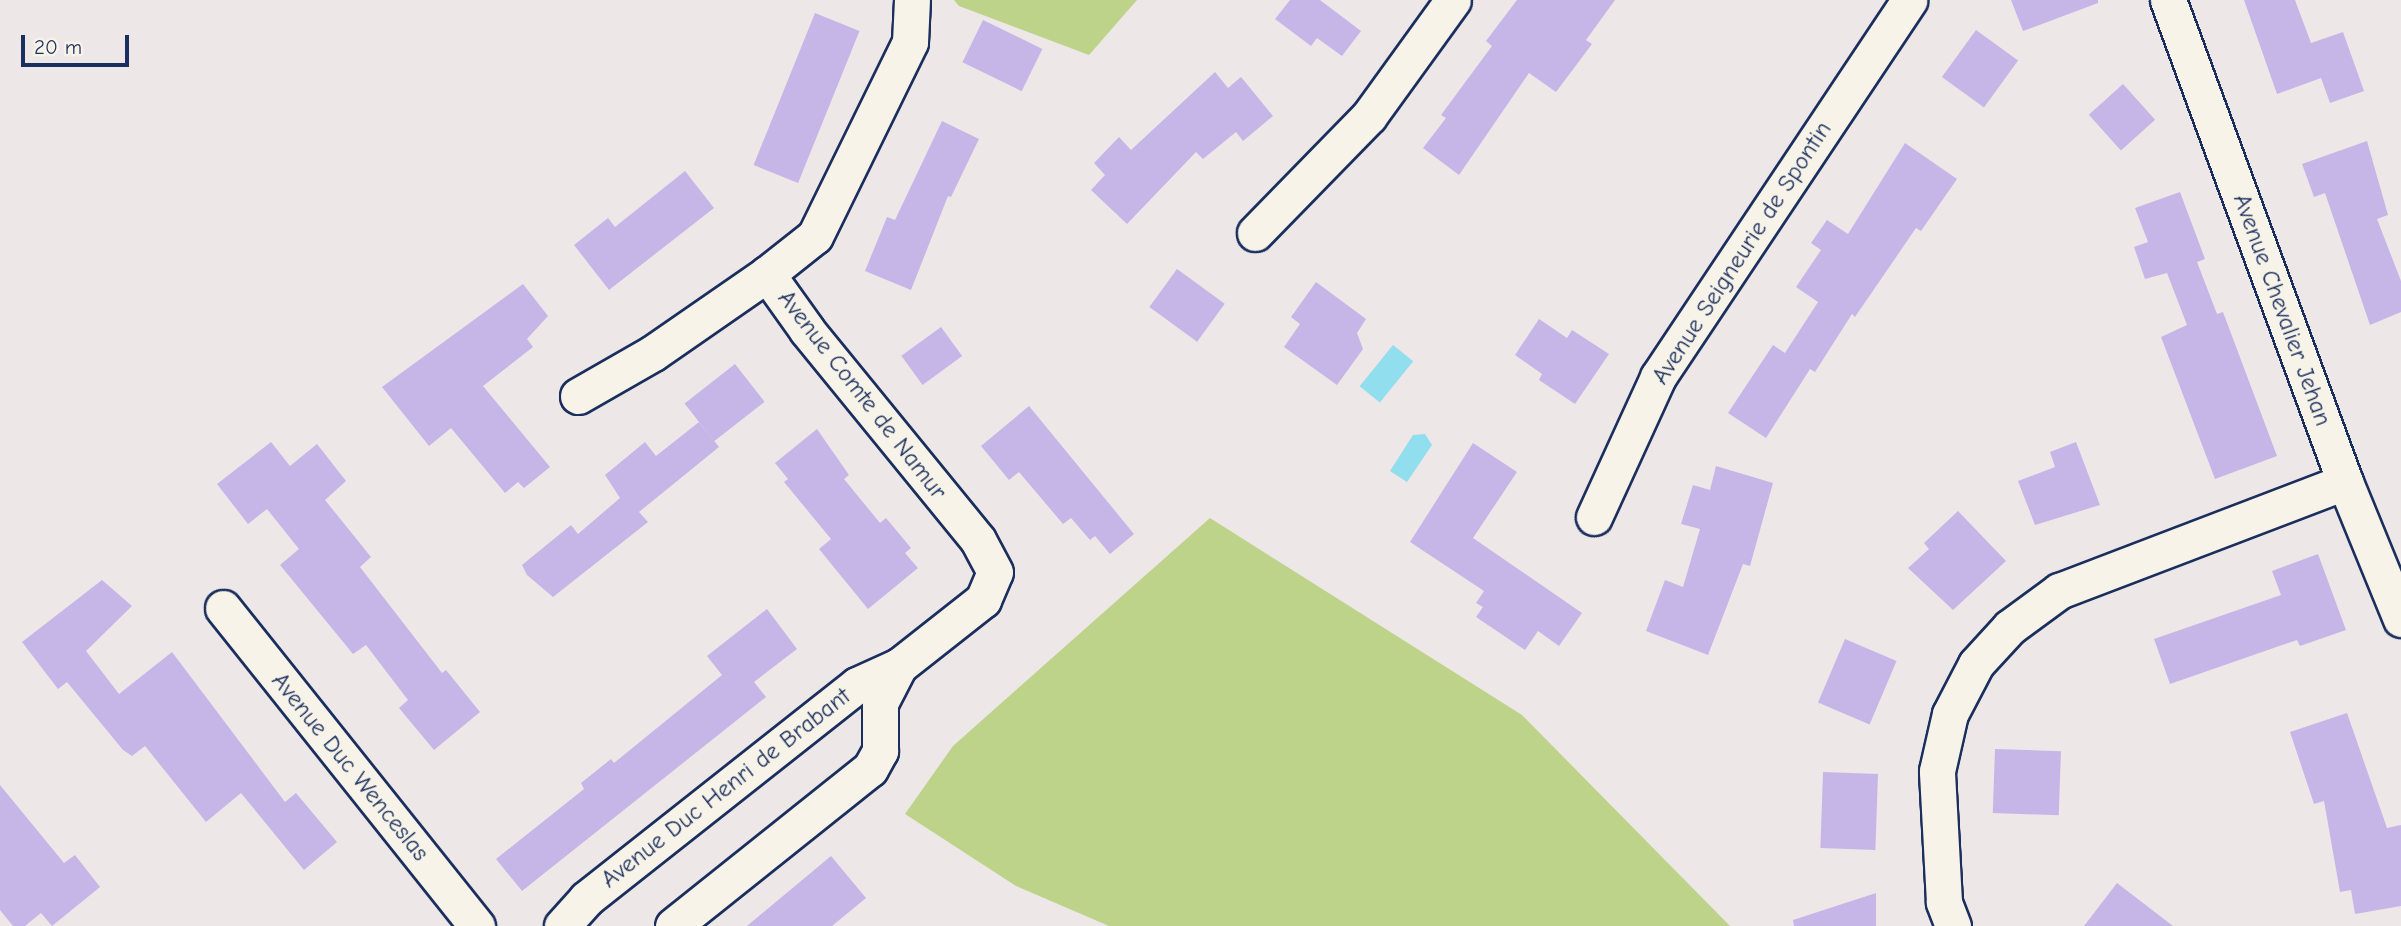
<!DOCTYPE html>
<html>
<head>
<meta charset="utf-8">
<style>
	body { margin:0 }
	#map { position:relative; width:2401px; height:926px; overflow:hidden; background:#ede7e8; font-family:"Comic Neue",sans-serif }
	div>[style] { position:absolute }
	.green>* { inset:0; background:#bdd389 }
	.water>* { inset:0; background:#90deee; transform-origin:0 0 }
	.building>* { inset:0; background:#c6b6e7; transform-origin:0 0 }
	.roads { filter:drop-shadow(2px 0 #1b2f5e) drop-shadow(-2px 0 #1b2f5e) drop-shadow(0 2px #1b2f5e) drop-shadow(0 -2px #1b2f5e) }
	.minor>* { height:35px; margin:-17.5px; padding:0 17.5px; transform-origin:17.5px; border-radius:17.5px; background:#f7f3e8 }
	span { translate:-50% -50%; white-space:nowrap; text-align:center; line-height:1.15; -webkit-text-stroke:5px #f7f3e8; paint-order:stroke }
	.street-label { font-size:24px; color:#1b2f5e }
	.scale { position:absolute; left:21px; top:35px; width:108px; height:32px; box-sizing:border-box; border:4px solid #1b2f5e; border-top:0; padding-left:9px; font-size:21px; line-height:24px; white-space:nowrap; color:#1b2f5e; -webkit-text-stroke:5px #f7f3e8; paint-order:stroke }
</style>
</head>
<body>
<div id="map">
	<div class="green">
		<div style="clip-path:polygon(954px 0,1137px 0,1089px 55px,959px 6px)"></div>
		<div style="clip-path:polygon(1210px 518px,1522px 715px,1730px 926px,1109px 926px,1016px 886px,905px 814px,953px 746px)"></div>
	</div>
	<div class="water">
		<div style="left:1393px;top:345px;width:26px;height:53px;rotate:39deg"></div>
		<div style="clip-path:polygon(1425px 434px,1432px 445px,1407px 482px,1390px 471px,1413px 435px)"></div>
	</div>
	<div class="building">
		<div style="clip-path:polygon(1290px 0,1320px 0,1361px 31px,1342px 56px,1317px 38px,1311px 46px,1275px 19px)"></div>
		<div style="clip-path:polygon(1517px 0,1615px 0,1586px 40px,1592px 44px,1556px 92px,1529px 73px,1459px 175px,1423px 148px,1446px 118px,1441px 115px,1492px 46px,1486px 41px)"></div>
		<div style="clip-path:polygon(2011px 0,2098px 0,2098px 3px,2023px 31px)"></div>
		<div style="clip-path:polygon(2244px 0,2295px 0,2311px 43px,2343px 32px,2364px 91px,2330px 103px,2321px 78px,2277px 94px)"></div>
		<div style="left:815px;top:13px;width:48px;height:164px;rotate:22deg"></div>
		<div style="left:983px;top:20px;width:66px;height:47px;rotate:26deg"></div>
		<div style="left:1976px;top:30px;width:52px;height:58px;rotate:36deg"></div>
		<div style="clip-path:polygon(1215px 72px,1228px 88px,1241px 77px,1273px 116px,1243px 141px,1236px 132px,1203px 159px,1196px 152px,1127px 224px,1091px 190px,1105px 175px,1094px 163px,1119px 137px,1131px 150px)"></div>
		<div style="left:2123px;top:84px;width:48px;height:46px;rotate:48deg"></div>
		<div style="clip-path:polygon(942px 121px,979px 139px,951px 197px,948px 196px,911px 290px,865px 271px,887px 217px,895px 220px)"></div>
		<div style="clip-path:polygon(2367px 141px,2388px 215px,2377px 219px,2401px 281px,2401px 312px,2370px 325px,2325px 193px,2314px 197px,2302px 164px)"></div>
		<div style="clip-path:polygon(1905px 143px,1957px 179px,1921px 231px,1916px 228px,1855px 317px,1852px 314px,1815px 372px,1810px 369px,1766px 438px,1728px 413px,1773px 345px,1785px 353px,1818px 302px,1796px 287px,1821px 250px,1811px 243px,1827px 220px,1848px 234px)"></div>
		<div style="clip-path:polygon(685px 171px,714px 208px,609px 290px,574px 245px,608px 218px,615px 227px)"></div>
		<div style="clip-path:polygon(2180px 192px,2205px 259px,2197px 262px,2217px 314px,2223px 312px,2277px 456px,2215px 479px,2161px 337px,2187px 325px,2167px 273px,2145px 279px,2134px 247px,2148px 242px,2135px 208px)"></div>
		<div style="left:1177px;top:269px;width:59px;height:47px;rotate:36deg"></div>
		<div style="clip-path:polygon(1316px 282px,1366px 319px,1357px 333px,1363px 349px,1337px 385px,1284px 347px,1300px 324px,1291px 317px)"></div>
		<div style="clip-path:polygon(523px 284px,548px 316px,527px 339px,533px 347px,483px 386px,550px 467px,524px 488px,518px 482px,505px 493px,451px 428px,429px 446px,382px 387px)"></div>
		<div style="clip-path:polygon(1539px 319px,1567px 338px,1572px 330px,1609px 354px,1575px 404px,1539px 380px,1542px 374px,1515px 355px)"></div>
		<div style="left:941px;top:327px;width:36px;height:49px;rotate:54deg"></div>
		<div style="left:735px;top:364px;width:48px;height:64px;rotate:52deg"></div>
		<div style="clip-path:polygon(1029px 406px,1134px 534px,1110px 554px,1095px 536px,1090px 540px,1071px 518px,1063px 524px,1019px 472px,1009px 480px,981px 446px)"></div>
		<div style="clip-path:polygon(699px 422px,719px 447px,639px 512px,648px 522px,553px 597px,527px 575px,522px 565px,571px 525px,578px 534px,620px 498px,605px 475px,645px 442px,656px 456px)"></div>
		<div style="clip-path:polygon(817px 429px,849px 475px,844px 479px,880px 523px,886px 518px,911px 548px,905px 553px,918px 568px,868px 609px,819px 549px,831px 539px,784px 482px,788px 479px,775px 463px)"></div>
		<div style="clip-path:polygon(271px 442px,290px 466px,317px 444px,346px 481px,325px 500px,371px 557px,360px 567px,442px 673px,446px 670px,480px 712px,434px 750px,399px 708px,408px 700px,366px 645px,353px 654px,280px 565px,299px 549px,267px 509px,248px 524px,217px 484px)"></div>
		<div style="clip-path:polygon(2076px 442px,2100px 505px,2035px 525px,2018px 481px,2055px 467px,2050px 452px)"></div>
		<div style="clip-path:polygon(1473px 443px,1517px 472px,1473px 538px,1582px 613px,1559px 646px,1538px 631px,1525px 650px,1476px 617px,1483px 607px,1476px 603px,1484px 591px,1410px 542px)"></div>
		<div style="clip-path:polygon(1716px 466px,1773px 483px,1750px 566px,1743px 564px,1708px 655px,1646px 631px,1665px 580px,1683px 587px,1700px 529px,1681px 524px,1693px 485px,1710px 490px)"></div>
		<div style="clip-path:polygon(1958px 511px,2006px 561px,1953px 610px,1908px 568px,1929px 549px,1924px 543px)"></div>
		<div style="clip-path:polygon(2318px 554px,2346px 630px,2300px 646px,2297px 640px,2170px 684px,2154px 639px,2281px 595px,2272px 571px)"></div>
		<div style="clip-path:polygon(102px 580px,132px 606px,86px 651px,119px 694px,172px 652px,285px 802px,296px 793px,337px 842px,304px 870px,241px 793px,206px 822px,145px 746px,132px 756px,123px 750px,67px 682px,58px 689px,22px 642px)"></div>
		<div style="clip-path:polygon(767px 609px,797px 649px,754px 682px,766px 697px,522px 891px,496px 859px,584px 789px,581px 783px,611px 759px,614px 763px,722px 675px,707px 656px)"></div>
		<div style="left:1845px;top:639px;width:56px;height:69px;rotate:23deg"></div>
		<div style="clip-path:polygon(2347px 713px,2387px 828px,2401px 825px,2401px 906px,2355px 914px,2351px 890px,2340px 892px,2324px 801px,2314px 804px,2290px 732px)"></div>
		<div style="left:1995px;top:749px;width:66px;height:64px;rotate:2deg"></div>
		<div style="left:1878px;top:774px;width:76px;height:55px;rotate:92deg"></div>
		<div style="clip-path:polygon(0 785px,64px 863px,75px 855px,100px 887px,52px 926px,41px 913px,25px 926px,13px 926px,0 910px)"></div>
		<div style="clip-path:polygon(831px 856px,866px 898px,832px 926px,747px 926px)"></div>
		<div style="clip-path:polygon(2117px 883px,2173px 926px,2084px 926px)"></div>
		<div style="clip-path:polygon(1876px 893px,1876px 926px,1794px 926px,1793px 920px)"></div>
	</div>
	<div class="roads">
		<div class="minor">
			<div style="left:2168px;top:0;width:513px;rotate:69.84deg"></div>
			<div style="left:2345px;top:482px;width:148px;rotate:67.8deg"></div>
			<div style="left:1255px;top:233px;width:163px;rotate:-45.7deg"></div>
			<div style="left:1369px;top:116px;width:143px;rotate:-54.1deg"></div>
			<div style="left:578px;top:396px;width:86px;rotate:-29.8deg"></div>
			<div style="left:653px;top:353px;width:139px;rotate:-34.7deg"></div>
			<div style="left:1594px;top:517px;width:154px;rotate:-65.4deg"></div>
			<div style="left:1658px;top:377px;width:453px;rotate:-56.3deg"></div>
			<div style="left:223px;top:608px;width:407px;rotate:51.4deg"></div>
			<div style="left:562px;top:926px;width:36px;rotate:-48deg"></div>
			<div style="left:586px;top:899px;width:345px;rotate:-38.3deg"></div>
			<div style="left:857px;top:685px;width:46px;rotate:-24.3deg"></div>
			<div style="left:899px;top:666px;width:107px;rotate:-38.2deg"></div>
			<div style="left:983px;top:600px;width:30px;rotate:-67deg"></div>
			<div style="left:995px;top:572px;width:36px;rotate:-118deg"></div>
			<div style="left:978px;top:540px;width:271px;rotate:-129.2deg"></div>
			<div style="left:807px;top:330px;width:69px;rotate:-125.5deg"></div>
			<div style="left:767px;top:274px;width:61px;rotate:-38.4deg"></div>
			<div style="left:815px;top:236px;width:216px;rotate:-63.9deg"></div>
			<div style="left:910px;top:42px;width:42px;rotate:-87.3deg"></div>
			<div style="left:673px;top:926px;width:252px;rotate:-38.6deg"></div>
			<div style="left:870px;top:769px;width:21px;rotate:-61deg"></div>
			<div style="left:880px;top:751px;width:48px;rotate:-90deg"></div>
			<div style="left:880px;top:703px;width:42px;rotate:-62.8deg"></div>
			<div style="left:1953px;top:926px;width:26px;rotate:-111deg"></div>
			<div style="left:1944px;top:902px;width:131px;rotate:-93.1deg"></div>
			<div style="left:1937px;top:771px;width:58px;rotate:-77.2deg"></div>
			<div style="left:1950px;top:714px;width:56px;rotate:-62.5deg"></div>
			<div style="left:1976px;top:664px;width:50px;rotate:-47.4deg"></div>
			<div style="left:2010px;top:627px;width:61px;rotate:-36.3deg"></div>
			<div style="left:2059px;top:591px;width:306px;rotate:-20.9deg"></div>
		</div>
	</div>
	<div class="street-label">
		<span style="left:1742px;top:253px;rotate:-57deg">Avenue Seigneurie de Spontin</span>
		<span style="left:2282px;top:310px;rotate:70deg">Avenue Chevalier Jehan</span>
		<span style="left:862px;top:395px;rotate:52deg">Avenue Comte de Namur</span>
		<span style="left:350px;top:767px;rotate:51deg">Avenue Duc Wenceslas</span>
		<span style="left:726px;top:788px;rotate:-38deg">Avenue Duc Henri de Brabant</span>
	</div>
	<div class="scale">20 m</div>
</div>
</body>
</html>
